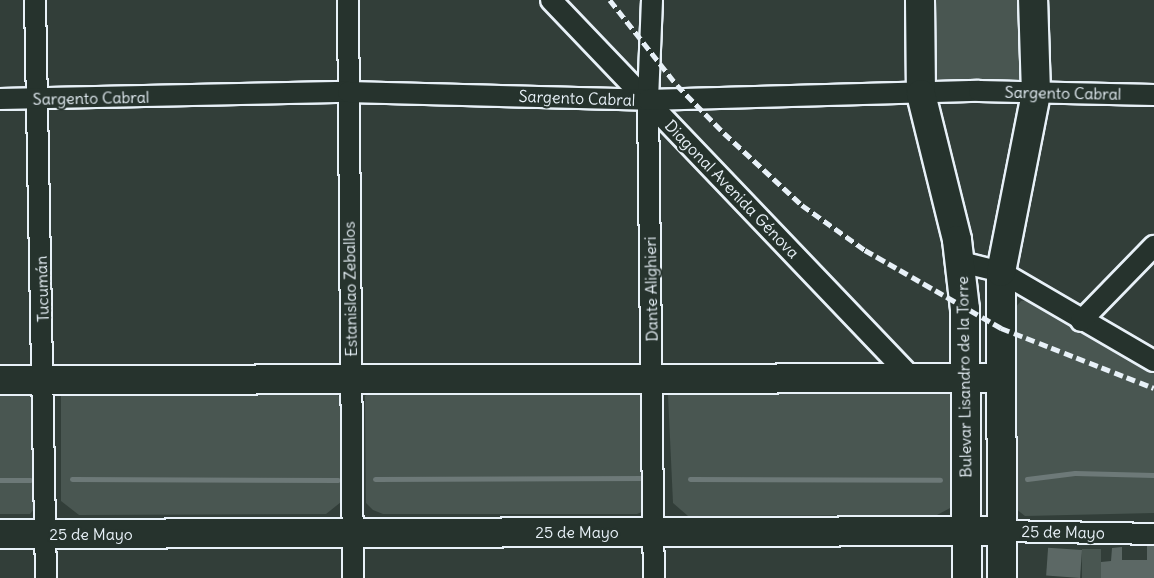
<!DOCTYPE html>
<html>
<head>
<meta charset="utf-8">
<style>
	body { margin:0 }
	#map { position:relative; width:1154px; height:578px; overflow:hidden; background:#323e39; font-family:Delius,sans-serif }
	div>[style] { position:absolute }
	.green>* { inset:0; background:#495651; transform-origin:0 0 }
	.stream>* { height:5px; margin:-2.5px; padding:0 2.5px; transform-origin:2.5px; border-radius:2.5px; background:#6d7978 }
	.building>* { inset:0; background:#5c6865; transform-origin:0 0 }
	.roads { filter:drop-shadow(2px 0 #e8f1f8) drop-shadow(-2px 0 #e8f1f8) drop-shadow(0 2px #e8f1f8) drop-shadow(0 -2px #e8f1f8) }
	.street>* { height:20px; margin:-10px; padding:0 10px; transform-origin:10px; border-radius:10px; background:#26332d }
	.secondary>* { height:28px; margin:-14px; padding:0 14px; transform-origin:14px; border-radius:14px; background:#26332d }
	.rail>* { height:4.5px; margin-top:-2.25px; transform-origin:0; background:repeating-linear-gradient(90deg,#e8f1f8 0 9px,transparent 0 13.5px) }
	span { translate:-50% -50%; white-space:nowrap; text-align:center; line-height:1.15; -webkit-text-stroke:4.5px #26332d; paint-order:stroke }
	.street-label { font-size:16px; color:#e8f1f8 }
</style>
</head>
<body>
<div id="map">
	<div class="green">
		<div style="left:932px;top:0;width:87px;height:80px"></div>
		<div style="clip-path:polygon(1031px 300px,1154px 369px,1154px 513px,1025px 516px,1012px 506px,1009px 315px,1021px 301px)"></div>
		<div style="clip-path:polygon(378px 386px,644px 392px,647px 510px,637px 514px,383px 514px,373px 510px,366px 503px,365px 396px)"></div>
		<div style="clip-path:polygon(0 387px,31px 387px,41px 398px,39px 503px,30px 514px,0 514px)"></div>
		<div style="clip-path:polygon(679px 387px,948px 390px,952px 398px,952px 507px,937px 515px,688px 516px,673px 503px,668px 395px)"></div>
		<div style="clip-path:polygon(335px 391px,340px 398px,345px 452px,343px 487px,341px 502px,326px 514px,79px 515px,61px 501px,61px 393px)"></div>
		<div style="left:1101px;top:549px;width:29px;height:19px;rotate:90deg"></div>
	</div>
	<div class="stream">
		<div style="left:72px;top:479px;width:266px;rotate:0.2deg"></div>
		<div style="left:375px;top:479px;width:270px;rotate:-0.2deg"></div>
		<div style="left:690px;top:479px;width:250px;rotate:0.2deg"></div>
		<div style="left:1027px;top:479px;width:48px;rotate:-7.1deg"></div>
		<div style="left:1075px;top:473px;width:79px;rotate:1.5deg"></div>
		<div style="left:0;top:480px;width:30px"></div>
	</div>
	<div class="building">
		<div style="clip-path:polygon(1147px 546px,1154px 546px,1154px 578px,1101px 578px,1101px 562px,1111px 561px,1112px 548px,1122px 547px,1122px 560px,1147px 560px)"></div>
		<div style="left:1082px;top:550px;width:28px;height:34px;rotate:94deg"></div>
	</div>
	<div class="roads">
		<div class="street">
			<div style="left:35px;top:0;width:578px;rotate:88.91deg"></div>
			<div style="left:348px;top:0;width:578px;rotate:89.5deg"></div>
			<div style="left:551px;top:0;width:523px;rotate:46.32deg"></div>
			<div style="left:652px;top:0;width:100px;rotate:92.3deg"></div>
			<div style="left:648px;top:100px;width:478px;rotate:89.3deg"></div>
			<div style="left:0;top:99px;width:348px;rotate:-1.2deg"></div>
			<div style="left:348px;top:92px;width:300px;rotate:1.5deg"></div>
			<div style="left:648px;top:100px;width:331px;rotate:-1.6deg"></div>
			<div style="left:979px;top:91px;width:175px;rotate:1.3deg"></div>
			<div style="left:961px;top:262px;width:41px;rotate:14deg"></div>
			<div style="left:1001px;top:272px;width:177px;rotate:30.2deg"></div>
			<div style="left:1081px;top:321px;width:105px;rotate:-45.8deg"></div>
			<div style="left:1001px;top:531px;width:153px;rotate:1.1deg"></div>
		</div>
		<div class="secondary">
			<div style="left:920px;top:0;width:94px;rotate:89.4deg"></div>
			<div style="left:921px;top:94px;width:150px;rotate:76.1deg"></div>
			<div style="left:957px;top:240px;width:69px;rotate:83.4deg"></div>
			<div style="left:965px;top:309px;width:269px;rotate:89.6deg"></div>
			<div style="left:0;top:380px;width:1001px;rotate:-0.11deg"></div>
			<div style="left:0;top:534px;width:1001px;rotate:-0.17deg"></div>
			<div style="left:1002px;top:578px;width:306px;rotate:-90.2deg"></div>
			<div style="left:1001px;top:272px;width:182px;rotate:-78.9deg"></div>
			<div style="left:1036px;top:93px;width:93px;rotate:-91.8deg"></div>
		</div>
	</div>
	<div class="rail">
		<div style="left:610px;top:0;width:108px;rotate:51.8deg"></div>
		<div style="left:677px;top:85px;width:67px;rotate:45.6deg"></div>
		<div style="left:724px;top:133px;width:106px;rotate:42.7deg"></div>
		<div style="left:802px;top:205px;width:77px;rotate:35.5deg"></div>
		<div style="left:865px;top:250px;width:157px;rotate:29.8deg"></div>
		<div style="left:1001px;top:328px;width:164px;rotate:21.4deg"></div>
	</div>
	<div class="street-label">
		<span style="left:1063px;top:93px;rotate:1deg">Sargento Cabral</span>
		<span style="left:91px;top:98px;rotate:-1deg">Sargento Cabral</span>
		<span style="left:577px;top:98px;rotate:2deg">Sargento Cabral</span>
		<span style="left:732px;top:189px;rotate:46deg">Diagonal Avenida Génova</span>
		<span style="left:42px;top:289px;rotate:-92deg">Tucumán</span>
		<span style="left:350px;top:289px;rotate:-91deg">Estanislao Zeballos</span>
		<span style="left:651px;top:289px;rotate:-91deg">Dante Alighieri</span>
		<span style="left:964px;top:377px;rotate:-91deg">Bulevar Lisandro de la Torre</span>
		<span style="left:577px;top:532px">25 de Mayo</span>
		<span style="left:1063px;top:532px;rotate:1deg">25 de Mayo</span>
		<span style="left:91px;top:534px">25 de Mayo</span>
	</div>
</div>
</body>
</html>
